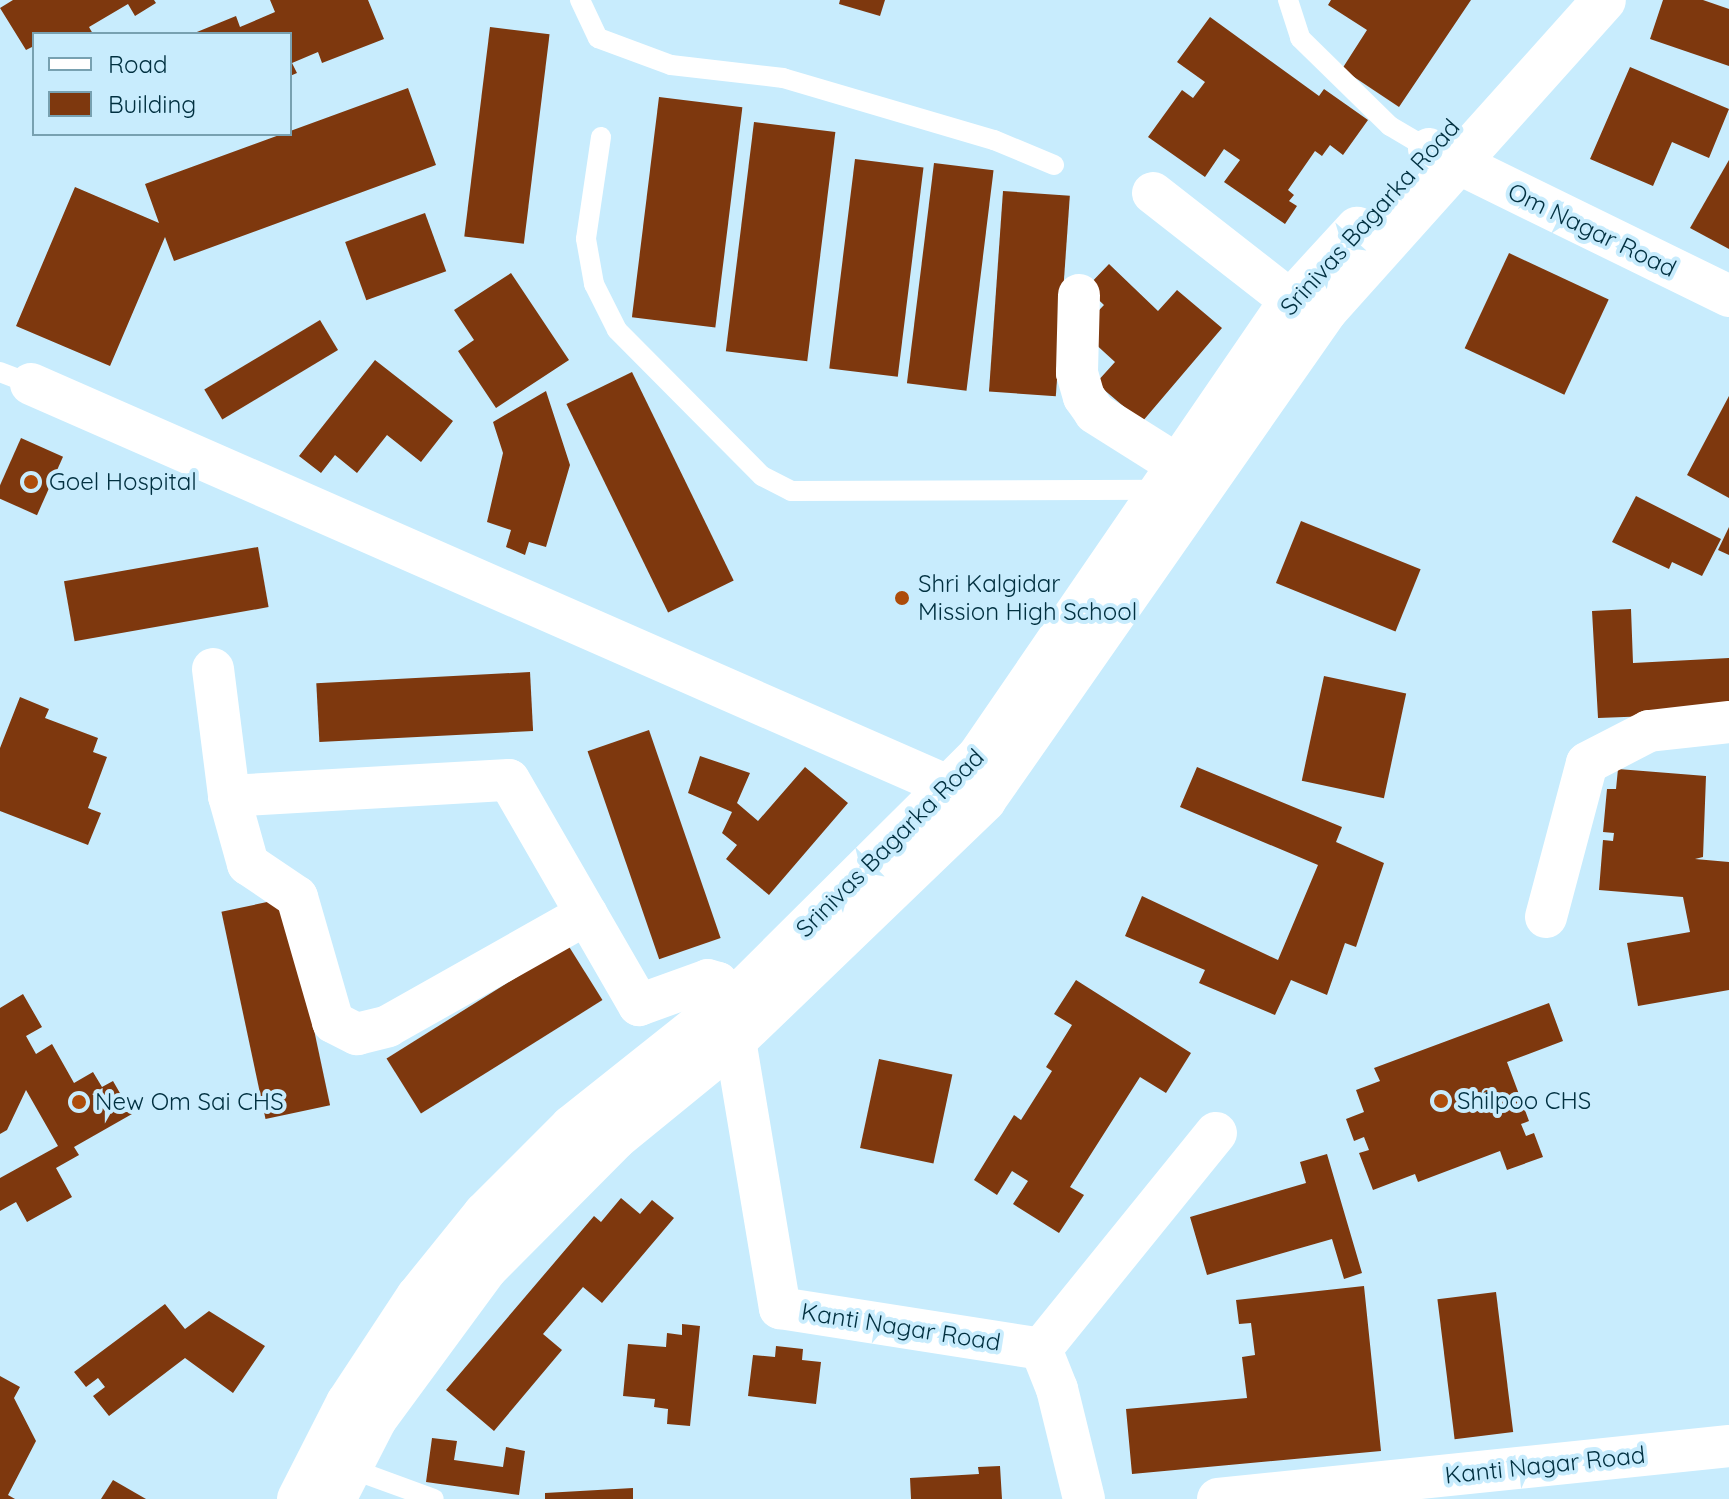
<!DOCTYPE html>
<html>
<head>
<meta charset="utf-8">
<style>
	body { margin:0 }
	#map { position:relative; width:1729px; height:1499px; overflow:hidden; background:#c8ecfd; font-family:Quicksand,sans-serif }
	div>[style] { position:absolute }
	.building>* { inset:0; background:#7e380e; transform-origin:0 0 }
	.lane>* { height:20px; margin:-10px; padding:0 10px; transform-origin:10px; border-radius:10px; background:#fff }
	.street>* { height:42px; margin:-21px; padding:0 21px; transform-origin:21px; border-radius:21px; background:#fff }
	.secondary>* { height:44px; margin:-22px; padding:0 22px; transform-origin:22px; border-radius:22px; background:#fff }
	.dots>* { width:22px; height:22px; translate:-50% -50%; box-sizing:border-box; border:4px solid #c8ecfd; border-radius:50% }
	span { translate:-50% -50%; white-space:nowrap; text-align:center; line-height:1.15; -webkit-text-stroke:8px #c8ecfd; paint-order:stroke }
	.street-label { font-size:24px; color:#013040 }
	.poi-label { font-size:24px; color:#013040 }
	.left { translate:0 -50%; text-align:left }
	.legend { position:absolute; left:32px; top:32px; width:260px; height:104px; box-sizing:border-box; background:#c8ecfd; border:2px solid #78a1b1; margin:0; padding:10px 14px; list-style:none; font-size:24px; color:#013040 }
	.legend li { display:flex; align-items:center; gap:16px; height:40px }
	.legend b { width:40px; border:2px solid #78a1b1 }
</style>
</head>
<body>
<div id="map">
	<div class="building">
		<div style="clip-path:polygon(13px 0,154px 0,156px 3px,135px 16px,128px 4px,89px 27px,93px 34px,34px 34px,34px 46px,26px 50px,0 8px)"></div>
		<div style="clip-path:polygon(270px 0,368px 0,384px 39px,322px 63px,318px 52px,292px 63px,297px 73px,290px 76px,290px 34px,192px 34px,236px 16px,240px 27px,275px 12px)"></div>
		<div style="clip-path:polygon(840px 0,885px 0,880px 16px,839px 4px)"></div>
		<div style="clip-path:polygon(1331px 0,1471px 0,1399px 107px,1342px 69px,1367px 30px,1328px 5px)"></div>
		<div style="clip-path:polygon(1663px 0,1703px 0,1729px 9px,1729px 66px,1650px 39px)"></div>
		<div style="clip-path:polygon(1210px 17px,1319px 96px,1324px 89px,1368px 120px,1343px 155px,1330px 145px,1322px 156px,1315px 151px,1288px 190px,1294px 195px,1289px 201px,1297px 206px,1285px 224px,1224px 182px,1240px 160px,1224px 149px,1205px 177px,1148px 137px,1182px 90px,1193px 98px,1205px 82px,1177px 62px)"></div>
		<div style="left:490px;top:27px;width:60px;height:211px;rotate:7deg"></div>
		<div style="clip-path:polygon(1630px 67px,1729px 109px,1709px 158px,1672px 142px,1653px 186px,1590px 159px)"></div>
		<div style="clip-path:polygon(408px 88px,436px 165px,174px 261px,165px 237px,110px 366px,16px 326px,75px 187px,159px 223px,145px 184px)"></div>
		<div style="left:659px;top:97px;width:84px;height:222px;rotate:7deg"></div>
		<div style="left:754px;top:122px;width:82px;height:231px;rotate:7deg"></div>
		<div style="left:855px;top:159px;width:69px;height:211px;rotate:7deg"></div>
		<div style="clip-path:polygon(1729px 160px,1729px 249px,1690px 228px)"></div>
		<div style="left:934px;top:163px;width:60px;height:222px;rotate:7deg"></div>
		<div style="left:1003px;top:191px;width:67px;height:201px;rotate:4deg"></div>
		<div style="left:425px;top:213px;width:62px;height:85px;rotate:70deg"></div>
		<div style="left:1509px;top:253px;width:110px;height:105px;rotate:25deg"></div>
		<div style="clip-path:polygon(1109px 264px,1158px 311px,1177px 290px,1222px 328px,1142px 422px,1096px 383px,1115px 362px,1080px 330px,1104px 305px,1086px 288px)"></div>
		<div style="clip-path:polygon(511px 273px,569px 360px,496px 408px,458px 351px,474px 340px,454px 310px)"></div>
		<div style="left:320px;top:320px;width:35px;height:135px;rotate:59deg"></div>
		<div style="clip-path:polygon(375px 360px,453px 421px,421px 462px,387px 435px,357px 473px,335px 455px,321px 473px,299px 456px)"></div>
		<div style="left:632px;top:372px;width:232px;height:73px;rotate:64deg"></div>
		<div style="clip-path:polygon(546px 391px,570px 465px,546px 547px,529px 542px,525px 555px,506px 547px,511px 530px,487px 522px,503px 453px,493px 422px)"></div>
		<div style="clip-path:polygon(1729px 396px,1729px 498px,1687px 475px)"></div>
		<div style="left:21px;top:438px;width:46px;height:64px;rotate:24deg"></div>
		<div style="clip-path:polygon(1636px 496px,1721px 539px,1702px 576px,1672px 562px,1669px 569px,1612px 542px)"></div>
		<div style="left:1301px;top:521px;width:129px;height:67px;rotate:22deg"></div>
		<div style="clip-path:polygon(1729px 527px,1729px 555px,1718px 550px)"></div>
		<div style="left:258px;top:547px;width:61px;height:197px;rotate:80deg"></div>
		<div style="clip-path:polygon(1631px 609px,1633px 663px,1729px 658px,1729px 713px,1598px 718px,1592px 611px)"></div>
		<div style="left:530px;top:672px;width:59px;height:214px;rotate:87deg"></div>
		<div style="left:1324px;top:676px;width:84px;height:107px;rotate:12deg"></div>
		<div style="clip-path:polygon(20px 697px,49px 709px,45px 718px,98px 738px,93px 752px,107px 757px,88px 808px,101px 813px,88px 845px,0 811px,0 748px)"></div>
		<div style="left:649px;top:730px;width:220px;height:65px;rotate:71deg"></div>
		<div style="clip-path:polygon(700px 756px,750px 773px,737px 803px,758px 821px,805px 767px,848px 803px,769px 895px,726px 859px,737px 845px,722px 833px,732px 812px,688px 793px)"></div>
		<div style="clip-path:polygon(1197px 767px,1342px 827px,1336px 842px,1384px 863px,1356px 947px,1345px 943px,1327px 995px,1291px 980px,1275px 1015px,1199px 983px,1205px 970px,1125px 936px,1142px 896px,1278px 960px,1318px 865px,1180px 807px)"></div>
		<div style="clip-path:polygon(1618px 769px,1706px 776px,1703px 857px,1695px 859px,1729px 862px,1729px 990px,1638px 1006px,1627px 943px,1690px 932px,1683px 897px,1599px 890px,1603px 840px,1613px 841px,1614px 833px,1603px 832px,1607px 789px,1616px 789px)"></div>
		<div style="left:286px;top:898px;width:212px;height:66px;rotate:78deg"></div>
		<div style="left:568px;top:945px;width:65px;height:214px;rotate:58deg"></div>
		<div style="clip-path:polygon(1076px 980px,1191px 1053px,1166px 1093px,1140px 1077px,1070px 1187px,1084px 1195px,1059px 1233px,1013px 1204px,1028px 1181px,1012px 1171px,997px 1195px,974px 1180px,1014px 1115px,1021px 1120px,1052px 1071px,1046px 1067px,1072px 1025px,1054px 1014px)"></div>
		<div style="clip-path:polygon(23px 994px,42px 1027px,26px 1036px,36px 1054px,52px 1044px,74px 1083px,93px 1072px,102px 1087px,113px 1081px,132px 1114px,74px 1147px,79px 1155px,56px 1168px,72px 1197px,27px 1222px,16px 1202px,0 1211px,0 1178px,58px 1146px,26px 1090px,7px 1130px,0 1134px,0 1008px)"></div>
		<div style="clip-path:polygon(1549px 1003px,1563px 1041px,1507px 1062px,1529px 1121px,1521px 1124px,1526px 1136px,1534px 1133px,1543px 1157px,1507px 1170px,1500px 1151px,1418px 1182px,1415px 1174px,1373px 1190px,1359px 1153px,1369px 1150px,1364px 1137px,1354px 1141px,1346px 1119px,1364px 1112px,1356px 1090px,1380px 1081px,1374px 1068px)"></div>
		<div style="left:879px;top:1059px;width:75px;height:91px;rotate:12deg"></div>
		<div style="clip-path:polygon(1327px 1154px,1362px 1273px,1344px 1279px,1332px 1239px,1207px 1275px,1190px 1217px,1306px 1183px,1300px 1162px)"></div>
		<div style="clip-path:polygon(621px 1198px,640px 1214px,652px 1200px,674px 1218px,602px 1303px,583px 1287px,543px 1334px,562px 1350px,494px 1431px,446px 1390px,594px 1216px,601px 1222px)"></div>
		<div style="clip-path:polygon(1364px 1286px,1381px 1451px,1132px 1474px,1126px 1409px,1247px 1398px,1242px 1357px,1255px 1355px,1251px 1323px,1239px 1324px,1236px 1300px)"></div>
		<div style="left:1496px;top:1292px;width:141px;height:59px;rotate:83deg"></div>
		<div style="clip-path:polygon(165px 1304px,185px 1329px,209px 1311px,265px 1346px,233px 1393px,185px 1358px,109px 1416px,93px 1396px,105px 1387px,98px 1378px,86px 1387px,74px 1372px)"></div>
		<div style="clip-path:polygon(682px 1324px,700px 1326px,690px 1426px,667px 1424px,668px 1409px,654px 1407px,655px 1399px,623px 1396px,628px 1344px,666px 1347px,667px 1333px,682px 1335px)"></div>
		<div style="clip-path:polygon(776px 1346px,803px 1349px,802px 1360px,821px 1362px,816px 1404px,748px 1396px,753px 1355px,775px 1357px)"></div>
		<div style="clip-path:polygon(0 1376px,20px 1387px,14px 1398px,36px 1441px,8px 1495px,15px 1499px,0 1499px)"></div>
		<div style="clip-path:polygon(432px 1438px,457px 1441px,454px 1460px,503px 1467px,506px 1447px,525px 1451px,519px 1495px,426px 1482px)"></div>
		<div style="clip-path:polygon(1000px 1466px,1002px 1499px,911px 1499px,910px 1478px,979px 1474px,978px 1467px)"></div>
		<div style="clip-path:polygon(113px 1480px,146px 1499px,101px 1499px)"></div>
		<div style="clip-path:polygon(633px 1488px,633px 1499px,545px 1499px,545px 1493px)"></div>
	</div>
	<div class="lane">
		<div style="left:580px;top:0;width:42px;rotate:64.7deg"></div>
		<div style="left:598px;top:38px;width:78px;rotate:20.3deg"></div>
		<div style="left:671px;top:65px;width:113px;rotate:6.6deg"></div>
		<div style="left:783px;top:78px;width:220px;rotate:16.4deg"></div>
		<div style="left:994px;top:140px;width:65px;rotate:22.6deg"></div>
		<div style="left:1288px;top:0;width:40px;rotate:72deg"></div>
		<div style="left:1300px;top:38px;width:126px;rotate:44.4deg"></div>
		<div style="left:1390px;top:126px;width:45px;rotate:30.5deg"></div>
		<div style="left:601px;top:137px;width:103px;rotate:98.4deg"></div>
		<div style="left:586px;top:239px;width:46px;rotate:79.9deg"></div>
		<div style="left:594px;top:284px;width:51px;rotate:63.4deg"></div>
		<div style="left:617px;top:330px;width:206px;rotate:45.2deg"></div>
		<div style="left:762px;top:476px;width:33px;rotate:27deg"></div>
		<div style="left:791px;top:491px;width:370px;rotate:-0.2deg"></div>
		<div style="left:0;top:372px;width:33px;rotate:21deg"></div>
		<div style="left:349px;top:1468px;width:90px;rotate:20deg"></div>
	</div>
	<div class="street">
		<div style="left:1429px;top:149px;width:334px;rotate:26.1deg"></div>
		<div style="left:1153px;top:193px;width:175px;rotate:38deg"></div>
		<div style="left:1079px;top:295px;width:78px;rotate:91.5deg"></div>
		<div style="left:1077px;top:373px;width:25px;rotate:74deg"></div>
		<div style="left:1084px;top:397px;width:19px;rotate:55deg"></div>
		<div style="left:1095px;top:413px;width:99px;rotate:32.2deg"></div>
		<div style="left:31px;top:384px;width:1003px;rotate:23.68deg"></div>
		<div style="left:213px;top:669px;width:128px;rotate:82.8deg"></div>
		<div style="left:229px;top:796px;width:280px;rotate:-3.3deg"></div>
		<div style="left:509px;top:780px;width:260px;rotate:60deg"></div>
		<div style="left:639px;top:1005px;width:73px;rotate:-19.9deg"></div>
		<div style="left:708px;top:980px;width:10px;rotate:17deg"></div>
		<div style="left:718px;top:983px;width:22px;rotate:54deg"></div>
		<div style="left:229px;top:796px;width:71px;rotate:74.4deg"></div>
		<div style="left:248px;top:864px;width:59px;rotate:34deg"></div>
		<div style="left:297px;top:897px;width:130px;rotate:73.9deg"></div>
		<div style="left:333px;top:1022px;width:27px;rotate:27deg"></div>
		<div style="left:357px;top:1034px;width:32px;rotate:-14deg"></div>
		<div style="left:388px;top:1026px;width:228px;rotate:-29.4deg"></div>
		<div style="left:1546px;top:917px;width:159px;rotate:-75.1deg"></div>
		<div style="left:1587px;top:763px;width:70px;rotate:-27.3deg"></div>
		<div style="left:1649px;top:731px;width:81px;rotate:-6.4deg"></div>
		<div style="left:735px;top:1040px;width:272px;rotate:80.5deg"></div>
		<div style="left:780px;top:1308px;width:264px;rotate:8.9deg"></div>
		<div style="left:1041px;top:1349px;width:43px;rotate:68.2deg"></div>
		<div style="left:1057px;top:1389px;width:113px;rotate:76.2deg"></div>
		<div style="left:1041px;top:1349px;width:278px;rotate:-51deg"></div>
		<div style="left:1218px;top:1499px;width:514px;rotate:-5.92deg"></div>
	</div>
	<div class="secondary">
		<div style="left:299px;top:1499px;width:108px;rotate:-63deg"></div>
		<div style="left:348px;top:1403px;width:127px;rotate:-56.6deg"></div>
		<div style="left:418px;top:1297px;width:107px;rotate:-51.1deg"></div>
		<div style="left:485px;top:1214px;width:123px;rotate:-45deg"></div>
		<div style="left:572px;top:1127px;width:220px;rotate:-38.5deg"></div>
		<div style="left:744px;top:990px;width:330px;rotate:-44.8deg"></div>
		<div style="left:978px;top:758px;width:554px;rotate:-55.59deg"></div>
		<div style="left:1291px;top:301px;width:98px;rotate:-47.5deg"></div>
		<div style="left:334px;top:1499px;width:90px;rotate:-62.9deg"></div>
		<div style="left:375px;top:1419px;width:187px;rotate:-53.7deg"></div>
		<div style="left:486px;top:1268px;width:183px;rotate:-45.2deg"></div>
		<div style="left:615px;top:1138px;width:155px;rotate:-39.2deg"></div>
		<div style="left:735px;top:1040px;width:346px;rotate:-43.9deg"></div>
		<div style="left:984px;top:800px;width:598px;rotate:-55.09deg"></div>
		<div style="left:1326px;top:310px;width:416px;rotate:-48.1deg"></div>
	</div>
	<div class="dots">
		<div style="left:31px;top:482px;background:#ad4c0a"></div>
		<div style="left:902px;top:598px;background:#ad4c0a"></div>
		<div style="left:1441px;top:1101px;background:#ad4c0a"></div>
		<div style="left:79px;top:1102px;background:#ad4c0a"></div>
	</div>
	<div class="street-label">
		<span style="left:1370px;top:217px;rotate:-48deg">Srinivas Bagarka Road</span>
		<span style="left:1592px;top:230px;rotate:26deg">Om Nagar Road</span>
		<span style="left:890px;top:843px;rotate:-45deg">Srinivas Bagarka Road</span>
		<span style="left:901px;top:1327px;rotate:9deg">Kanti Nagar Road</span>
		<span style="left:1545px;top:1465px;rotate:-6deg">Kanti Nagar Road</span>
	</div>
	<div class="poi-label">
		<span class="left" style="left:49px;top:482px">Goel Hospital</span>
		<span class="left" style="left:918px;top:598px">Shri Kalgidar<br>Mission High School</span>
		<span class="left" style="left:1457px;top:1101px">Shilpoo CHS</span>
		<span class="left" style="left:95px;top:1102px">New Om Sai CHS</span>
	</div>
	<ul class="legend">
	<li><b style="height:10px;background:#fff"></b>Road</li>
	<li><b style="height:22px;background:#7e380e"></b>Building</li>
	</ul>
</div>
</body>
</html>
